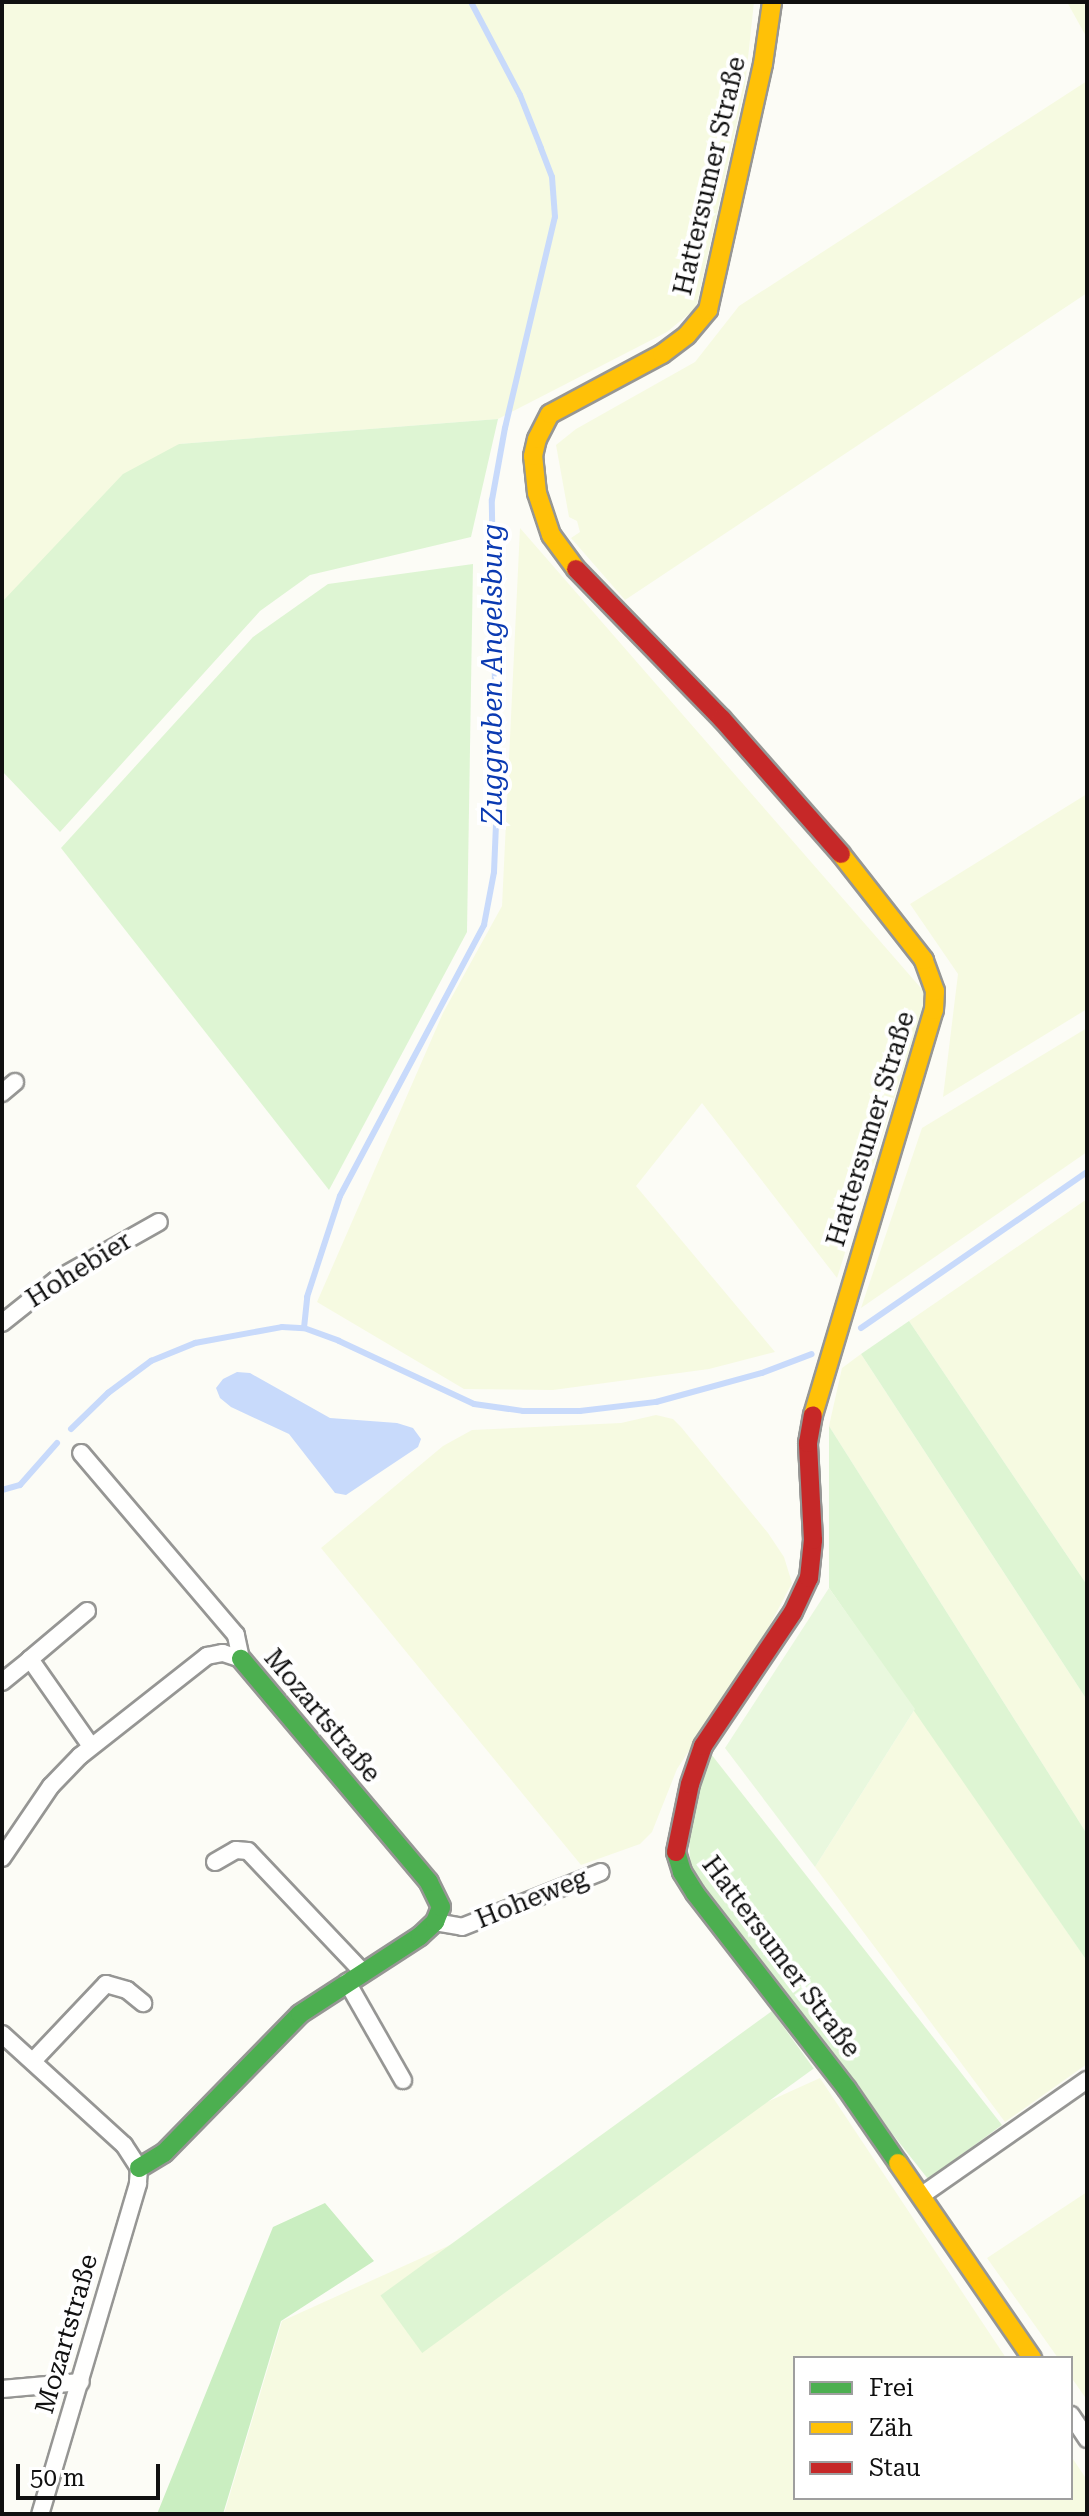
<!DOCTYPE html>
<html>
<head>
<meta charset="utf-8">
<style>
	body { margin:0 }
	#map { position:relative; width:1089px; height:2516px; overflow:hidden; background:#fcfcf6; font-family:"Roboto Serif",serif }
	div>[style] { position:absolute }
	.farmland>* { inset:0; background:#f6fae1 }
	.green>* { inset:0; background:#def5d3; transform-origin:0 0 }
	.forest>* { inset:0; background:#caeec1 }
	.pitch>* { inset:0; background:#e9f8de }
	.water>* { inset:0; background:#c8dafb }
	.stream>* { height:6px; margin:-3px; padding:0 3px; transform-origin:3px; border-radius:3px; background:#c8dafb }
	.roads { filter:drop-shadow(2px 0 #969694) drop-shadow(-2px 0 #969694) drop-shadow(0 2px #969694) drop-shadow(0 -2px #969694) }
	.street>* { height:16px; margin:-8px; padding:0 8px; transform-origin:8px; border-radius:8px; background:#fffffe }
	.fast>* { height:18px; margin:-9px; padding:0 9px; transform-origin:9px; border-radius:9px; background:#4caf50 }
	.slow>* { height:18px; margin:-9px; padding:0 9px; transform-origin:9px; border-radius:9px; background:#ffc107 }
	.jam>* { height:18px; margin:-9px; padding:0 9px; transform-origin:9px; border-radius:9px; background:#c62828 }
	span { translate:-50% -50%; white-space:nowrap; text-align:center; line-height:1.15; -webkit-text-stroke:8px #fff; paint-order:stroke }
	.street-label { font-size:26px; color:#101010 }
	.water-label { font-size:28px; color:#0a3ab2; font-style:italic }
	.frame { position:absolute; inset:0; border:4px solid #101010; pointer-events:none }
	.legend { position:absolute; left:793px; top:2356px; width:280px; height:144px; box-sizing:border-box; background:#fff; border:2px solid #9f9f9f; margin:0; padding:10px 14px; list-style:none; font-size:24px; color:#101010 }
	.legend li { display:flex; align-items:center; gap:16px; height:40px }
	.legend b { width:40px; border:2px solid #9f9f9f }
	.scale { position:absolute; left:16px; top:2464px; width:144px; height:36px; box-sizing:border-box; border:4px solid #101010; border-top:0; padding-left:10px; font-size:24px; line-height:28px; white-space:nowrap; color:#101010; -webkit-text-stroke:6px #fff; paint-order:stroke }
</style>
</head>
<body>
<div id="map">
	<div class="farmland">
		<div style="clip-path:polygon(2px 2px,754px 2px,745px 86px,696px 308px,667px 332px,498px 419px,179px 444px,2px 602px)"></div>
		<div style="clip-path:polygon(1067px 2px,1087px 2px,1087px 38px)"></div>
		<div style="clip-path:polygon(1087px 81px,1087px 293px,625px 600px,571px 538px,580px 532px,577px 521px,569px 517px,556px 445px,576px 429px,695px 362px,739px 306px)"></div>
		<div style="clip-path:polygon(520px 528px,927px 995px,837px 1278px,702px 1103px,636px 1186px,775px 1352px,709px 1369px,553px 1390px,464px 1389px,317px 1302px,443px 1013px,502px 906px)"></div>
		<div style="clip-path:polygon(1087px 794px,1087px 1009px,943px 1097px,958px 974px,910px 904px)"></div>
		<div style="clip-path:polygon(1087px 1028px,1087px 1152px,861px 1308px,922px 1128px)"></div>
		<div style="clip-path:polygon(1087px 1199px,1087px 1585px,909px 1321px)"></div>
		<div style="clip-path:polygon(861px 1354px,1087px 1700px,1087px 1834px,829px 1426px,842px 1368px)"></div>
		<div style="clip-path:polygon(656px 1415px,673px 1419px,681px 1427px,768px 1533px,784px 1557px,792px 1583px,761px 1642px,677px 1769px,652px 1832px,640px 1844px,581px 1865px,321px 1548px,443px 1446px,472px 1430px,621px 1423px)"></div>
		<div style="clip-path:polygon(915px 1709px,1087px 1961px,1087px 2064px,1005px 2122px,815px 1867px)"></div>
		<div style="clip-path:polygon(820px 2078px,1006px 2358px,795px 2358px,795px 2498px,1071px 2498px,1071px 2456px,1087px 2480px,1087px 2514px,224px 2514px,282px 2321px)"></div>
		<div style="clip-path:polygon(1087px 2192px,1087px 2400px,1071px 2377px,1071px 2358px,1058px 2358px,987px 2258px)"></div>
	</div>
	<div class="green">
		<div style="clip-path:polygon(498px 419px,471px 537px,310px 575px,260px 611px,60px 832px,2px 771px,2px 602px,123px 474px,179px 444px)"></div>
		<div style="clip-path:polygon(473px 564px,467px 932px,329px 1190px,61px 848px,253px 637px,328px 584px)"></div>
		<div style="clip-path:polygon(909px 1321px,1087px 1585px,1087px 1700px,861px 1354px)"></div>
		<div style="clip-path:polygon(829px 1426px,1087px 1834px,1087px 1961px,829px 1588px)"></div>
		<div style="clip-path:polygon(711px 1754px,1002px 2125px,928px 2179px,711px 1904px,691px 1872px,688px 1825px)"></div>
		<div style="left:772px;top:2011px;width:71px;height:484px;rotate:54deg"></div>
	</div>
	<div class="forest">
		<div style="clip-path:polygon(325px 2203px,374px 2261px,281px 2321px,223px 2514px,157px 2514px,273px 2227px)"></div>
	</div>
	<div class="pitch">
		<div style="clip-path:polygon(829px 1588px,915px 1709px,815px 1867px,725px 1748px)"></div>
	</div>
	<div class="water">
		<div style="clip-path:polygon(237px 1372px,250px 1373px,330px 1418px,397px 1423px,413px 1428px,421px 1439px,418px 1447px,346px 1495px,335px 1493px,289px 1434px,231px 1407px,220px 1398px,216px 1388px,223px 1379px)"></div>
	</div>
	<div class="stream">
		<div style="left:304px;top:1328px;width:31px;rotate:-84deg"></div>
		<div style="left:307px;top:1297px;width:106px;rotate:-71.9deg"></div>
		<div style="left:340px;top:1196px;width:307px;rotate:-62deg"></div>
		<div style="left:484px;top:925px;width:54px;rotate:-79.3deg"></div>
		<div style="left:494px;top:872px;width:71px;rotate:-87.6deg"></div>
		<div style="left:497px;top:801px;width:301px;rotate:-91deg"></div>
		<div style="left:492px;top:500px;width:73px;rotate:-79.8deg"></div>
		<div style="left:505px;top:428px;width:217px;rotate:-76.7deg"></div>
		<div style="left:555px;top:217px;width:40px;rotate:-94.3deg"></div>
		<div style="left:552px;top:177px;width:31px;rotate:-111deg"></div>
		<div style="left:541px;top:148px;width:57px;rotate:-111.6deg"></div>
		<div style="left:520px;top:95px;width:105px;rotate:-117.8deg"></div>
		<div style="left:861px;top:1328px;width:275px;rotate:-34.6deg"></div>
		<div style="left:71px;top:1429px;width:52px;rotate:-44.2deg"></div>
		<div style="left:108px;top:1393px;width:54px;rotate:-36.7deg"></div>
		<div style="left:151px;top:1361px;width:48px;rotate:-22.2deg"></div>
		<div style="left:195px;top:1343px;width:88px;rotate:-10.4deg"></div>
		<div style="left:282px;top:1327px;width:22px;rotate:3deg"></div>
		<div style="left:304px;top:1328px;width:37px;rotate:20deg"></div>
		<div style="left:339px;top:1341px;width:149px;rotate:25deg"></div>
		<div style="left:474px;top:1404px;width:49px;rotate:8.1deg"></div>
		<div style="left:523px;top:1411px;width:57px"></div>
		<div style="left:580px;top:1411px;width:77px;rotate:-6.8deg"></div>
		<div style="left:656px;top:1402px;width:110px;rotate:-15.3deg"></div>
		<div style="left:762px;top:1373px;width:53px;rotate:-20.8deg"></div>
		<div style="left:2px;top:1490px;width:19px;rotate:-16deg"></div>
		<div style="left:20px;top:1485px;width:56px;rotate:-48.6deg"></div>
	</div>
	<div class="roads">
		<div class="street">
			<div style="left:2px;top:1093px;width:17px;rotate:-40deg"></div>
			<div style="left:2px;top:1323px;width:69px;rotate:-38.5deg"></div>
			<div style="left:56px;top:1280px;width:118px;rotate:-29.4deg"></div>
			<div style="left:87px;top:1611px;width:75px;rotate:139.9deg"></div>
			<div style="left:30px;top:1659px;width:106px;rotate:55deg"></div>
			<div style="left:2px;top:1682px;width:36px;rotate:-39deg"></div>
			<div style="left:2px;top:1858px;width:87px;rotate:-55.8deg"></div>
			<div style="left:51px;top:1786px;width:42px;rotate:-46deg"></div>
			<div style="left:80px;top:1756px;width:162px;rotate:-38.2deg"></div>
			<div style="left:207px;top:1656px;width:16px;rotate:-11deg"></div>
			<div style="left:223px;top:1653px;width:19px;rotate:18deg"></div>
			<div style="left:241px;top:1659px;width:25px;rotate:-102deg"></div>
			<div style="left:236px;top:1635px;width:239px;rotate:-130.4deg"></div>
			<div style="left:215px;top:1862px;width:24px;rotate:-30deg"></div>
			<div style="left:236px;top:1850px;width:12px;rotate:5deg"></div>
			<div style="left:248px;top:1851px;width:167px;rotate:46.5deg"></div>
			<div style="left:435px;top:1922px;width:27px;rotate:10deg"></div>
			<div style="left:462px;top:1927px;width:149px;rotate:-21.6deg"></div>
			<div style="left:347px;top:1982px;width:113px;rotate:60.3deg"></div>
			<div style="left:2px;top:2034px;width:165px;rotate:42.3deg"></div>
			<div style="left:124px;top:2145px;width:27px;rotate:57deg"></div>
			<div style="left:139px;top:2168px;width:16px;rotate:94deg"></div>
			<div style="left:138px;top:2184px;width:344px;rotate:106.5deg"></div>
			<div style="left:33px;top:2061px;width:106px;rotate:-46.5deg"></div>
			<div style="left:106px;top:1984px;width:22px;rotate:16deg"></div>
			<div style="left:127px;top:1990px;width:21px;rotate:39deg"></div>
			<div style="left:922px;top:2195px;width:201px;rotate:-34.9deg"></div>
			<div style="left:2px;top:2389px;width:79px;rotate:-5.1deg"></div>
			<div style="left:1071px;top:2415px;width:29px;rotate:56deg"></div>
		</div>
		<div class="fast">
			<div style="left:676px;top:1852px;width:21px;rotate:73deg"></div>
			<div style="left:682px;top:1872px;width:25px;rotate:58deg"></div>
			<div style="left:695px;top:1893px;width:248px;rotate:52.2deg"></div>
			<div style="left:847px;top:2089px;width:90px;rotate:55.4deg"></div>
			<div style="left:139px;top:2168px;width:29px;rotate:-31deg"></div>
			<div style="left:164px;top:2153px;width:194px;rotate:-45.6deg"></div>
			<div style="left:300px;top:2014px;width:143px;rotate:-33deg"></div>
			<div style="left:420px;top:1936px;width:21px;rotate:-43deg"></div>
			<div style="left:435px;top:1922px;width:16px;rotate:-68deg"></div>
			<div style="left:441px;top:1907px;width:28px;rotate:-116deg"></div>
			<div style="left:429px;top:1882px;width:292px;rotate:-130.1deg"></div>
		</div>
		<div class="slow">
			<div style="left:576px;top:569px;width:42px;rotate:-126.3deg"></div>
			<div style="left:551px;top:535px;width:44px;rotate:-108.4deg"></div>
			<div style="left:537px;top:493px;width:37px;rotate:-96deg"></div>
			<div style="left:533px;top:456px;width:17px;rotate:-77deg"></div>
			<div style="left:537px;top:439px;width:28px;rotate:-63deg"></div>
			<div style="left:550px;top:414px;width:127px;rotate:-28.2deg"></div>
			<div style="left:662px;top:354px;width:31px;rotate:-37deg"></div>
			<div style="left:687px;top:335px;width:33px;rotate:-50deg"></div>
			<div style="left:708px;top:310px;width:252px;rotate:-77.4deg"></div>
			<div style="left:763px;top:64px;width:63px;rotate:-81.7deg"></div>
			<div style="left:813px;top:1415px;width:423px;rotate:-73.4deg"></div>
			<div style="left:934px;top:1010px;width:19px;rotate:-87deg"></div>
			<div style="left:935px;top:991px;width:33px;rotate:-110deg"></div>
			<div style="left:924px;top:960px;width:135px;rotate:-128.1deg"></div>
			<div style="left:898px;top:2163px;width:237px;rotate:55.5deg"></div>
		</div>
		<div class="jam">
			<div style="left:576px;top:569px;width:209px;rotate:45.8deg"></div>
			<div style="left:722px;top:719px;width:180px;rotate:48.6deg"></div>
			<div style="left:676px;top:1852px;width:69px;rotate:-78.4deg"></div>
			<div style="left:690px;top:1784px;width:40px;rotate:-71.1deg"></div>
			<div style="left:703px;top:1746px;width:161px;rotate:-56.1deg"></div>
			<div style="left:793px;top:1612px;width:38px;rotate:-65deg"></div>
			<div style="left:809px;top:1578px;width:38px;rotate:-84deg"></div>
			<div style="left:813px;top:1540px;width:97px;rotate:-93deg"></div>
			<div style="left:808px;top:1443px;width:28px;rotate:-80deg"></div>
		</div>
	</div>
	<div class="street-label">
		<span style="left:710px;top:176px;rotate:-77deg">Hattersumer Straße</span>
		<span style="left:871px;top:1129px;rotate:-73deg">Hattersumer Straße</span>
		<span style="left:79px;top:1270px;rotate:-32deg">Hohebier</span>
		<span style="left:322px;top:1716px;rotate:50deg">Mozartstraße</span>
		<span style="left:532px;top:1899px;rotate:-22deg">Hoheweg</span>
		<span style="left:781px;top:1957px;rotate:53deg">Hattersumer Straße</span>
		<span style="left:67px;top:2334px;rotate:-74deg">Mozartstraße</span>
	</div>
	<div class="water-label">
		<span style="left:493px;top:674px;rotate:-90deg">Zuggraben Angelsburg</span>
	</div>
	<div class="frame"></div>
	<ul class="legend">
	<li><b style="height:10px;background:#4caf50"></b>Frei</li>
	<li><b style="height:10px;background:#ffc107"></b>Zäh</li>
	<li><b style="height:10px;background:#c62828"></b>Stau</li>
	</ul>
	<div class="scale">50 m</div>
</div>
</body>
</html>
